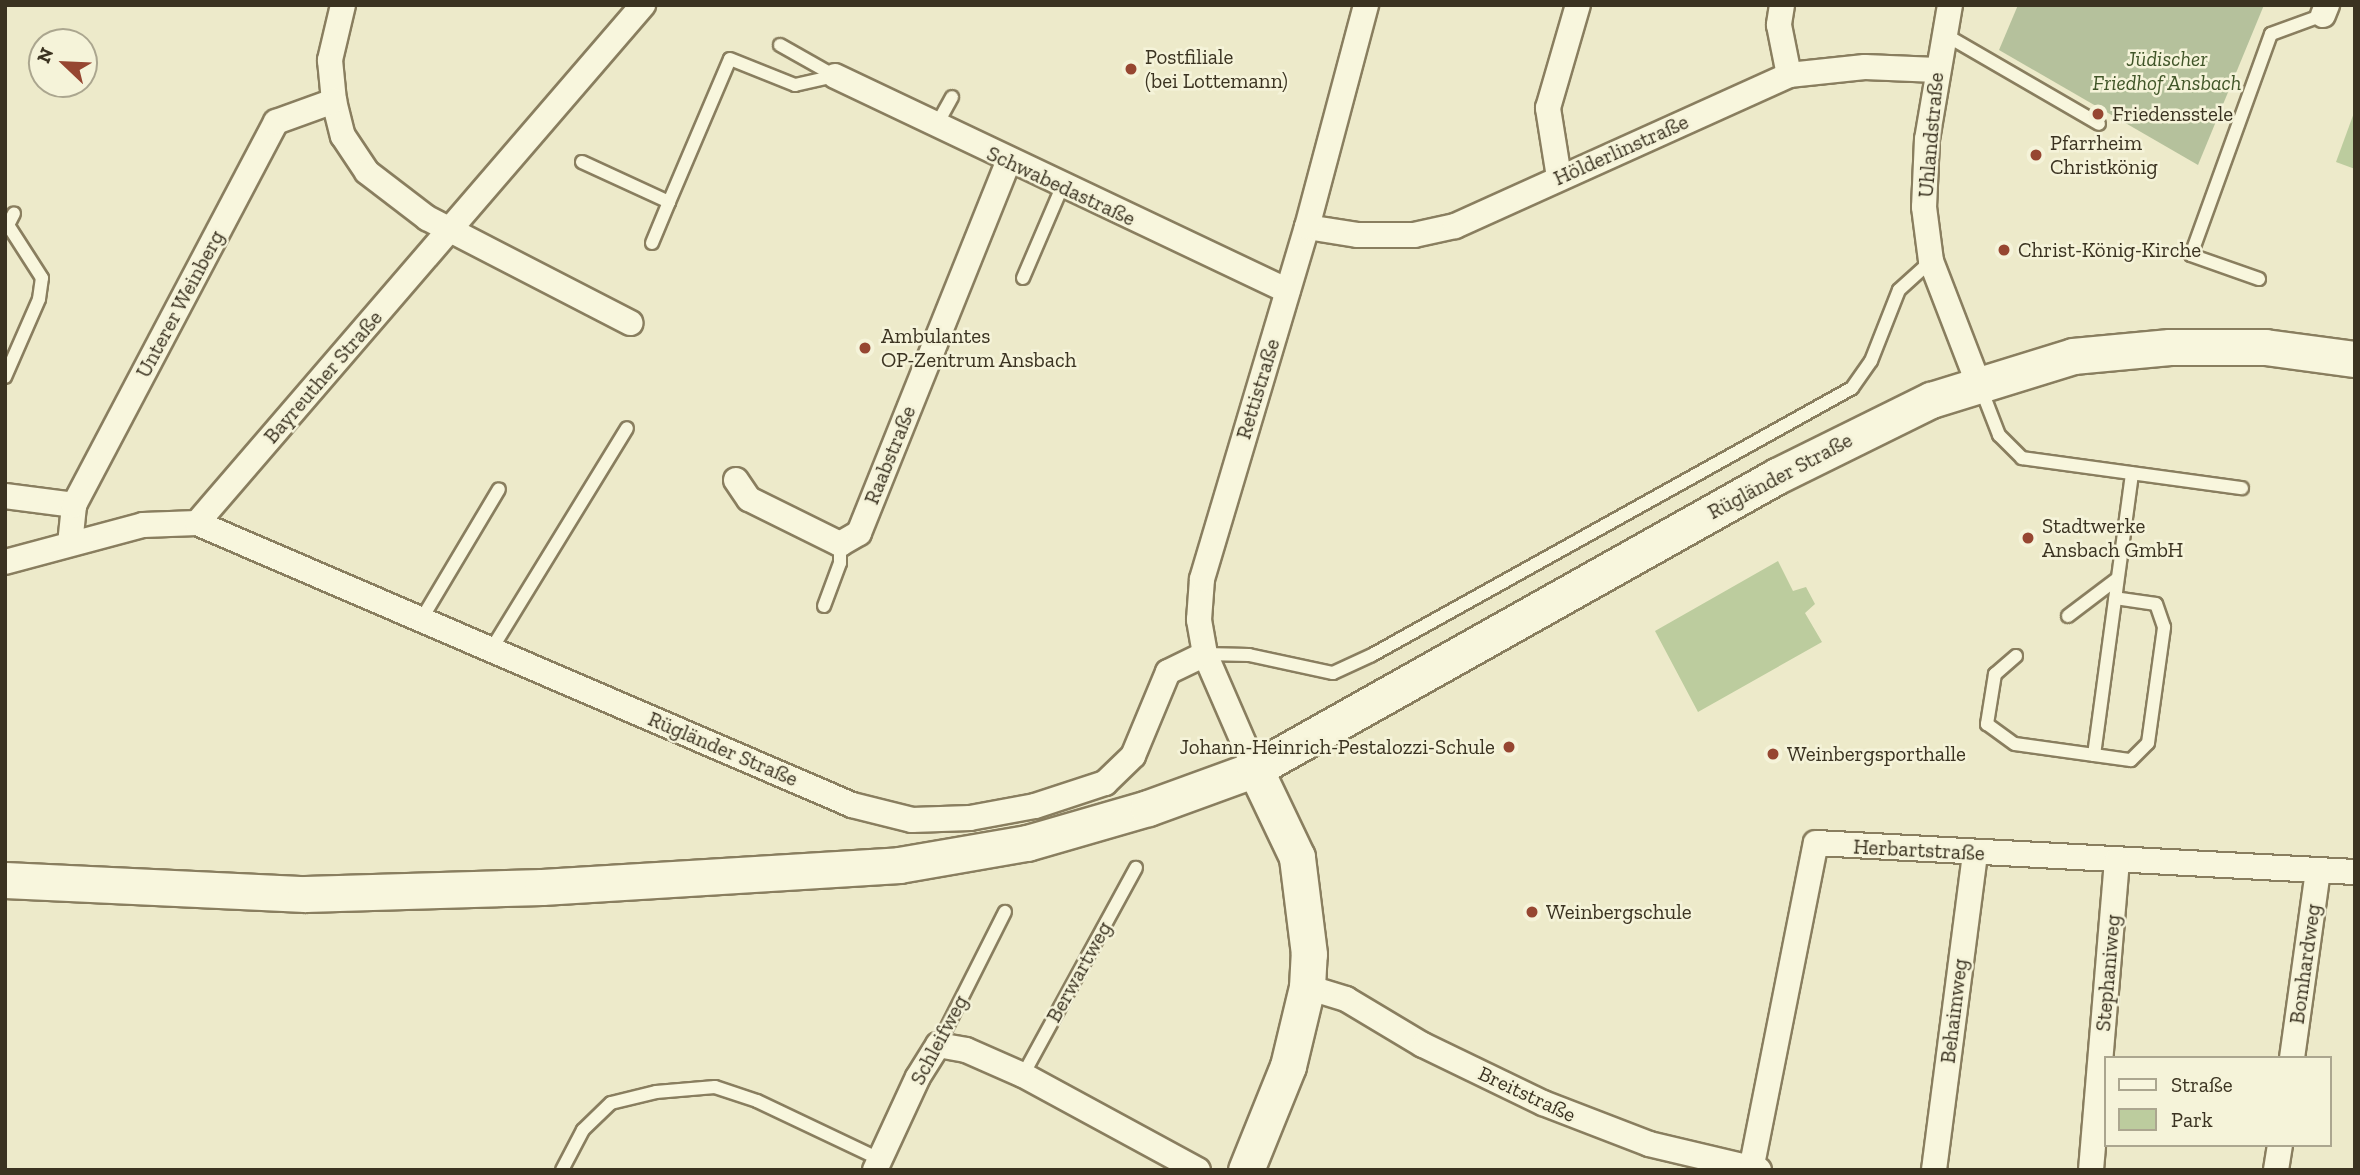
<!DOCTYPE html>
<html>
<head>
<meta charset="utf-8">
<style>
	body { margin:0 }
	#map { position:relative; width:2360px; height:1175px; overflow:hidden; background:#edeaca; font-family:"Zilla Slab",serif }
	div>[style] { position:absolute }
	.green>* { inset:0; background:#bccc9e }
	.cemetery>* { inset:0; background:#b5c19c }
	.roads { filter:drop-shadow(2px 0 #897e5f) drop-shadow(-2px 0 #897e5f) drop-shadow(0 2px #897e5f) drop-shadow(0 -2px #897e5f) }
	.lane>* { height:12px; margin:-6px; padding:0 6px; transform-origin:6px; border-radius:6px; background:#f8f6dd }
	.street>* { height:24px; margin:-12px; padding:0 12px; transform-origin:12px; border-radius:12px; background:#f8f6dd }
	.secondary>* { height:35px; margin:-17.5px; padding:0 17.5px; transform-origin:17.5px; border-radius:17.5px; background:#f8f6dd }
	.dots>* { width:19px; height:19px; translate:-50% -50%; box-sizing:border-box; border:4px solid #f5f3d9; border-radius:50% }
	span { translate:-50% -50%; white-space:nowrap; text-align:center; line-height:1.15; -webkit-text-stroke:5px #f5f3d9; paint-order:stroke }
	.poi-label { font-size:21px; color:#3b3321 }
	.left { translate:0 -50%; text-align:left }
	.right { translate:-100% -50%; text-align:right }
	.park-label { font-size:21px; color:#415629; font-style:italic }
	.street-label { font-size:21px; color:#3b3321 }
	.frame { position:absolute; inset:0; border:7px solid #3b3321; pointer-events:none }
	.legend { position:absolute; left:2104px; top:1056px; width:228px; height:91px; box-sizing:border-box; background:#f5f3d9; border:2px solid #aba68f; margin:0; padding:9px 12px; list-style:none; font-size:21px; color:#3b3321 }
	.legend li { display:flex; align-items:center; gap:14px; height:35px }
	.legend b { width:35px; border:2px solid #aba68f }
	.north { position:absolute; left:28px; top:28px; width:70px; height:70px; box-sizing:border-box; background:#f5f3d9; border:2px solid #aba68f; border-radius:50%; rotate:293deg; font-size:19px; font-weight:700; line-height:28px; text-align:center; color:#3b3321 }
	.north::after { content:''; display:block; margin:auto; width:24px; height:32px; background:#964631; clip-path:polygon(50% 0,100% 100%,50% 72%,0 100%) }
</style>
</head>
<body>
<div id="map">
	<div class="green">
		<div style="clip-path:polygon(2355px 110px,2355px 169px,2336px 162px)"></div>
		<div style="clip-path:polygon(1778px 561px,1793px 591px,1806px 587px,1815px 604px,1805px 613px,1822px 642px,1698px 712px,1655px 631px)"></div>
	</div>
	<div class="cemetery">
		<div style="clip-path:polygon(2018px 5px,2264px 5px,2198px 165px,1999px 50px)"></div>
	</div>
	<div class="roads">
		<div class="lane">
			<div style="left:1944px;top:34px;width:179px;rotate:30.1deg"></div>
			<div style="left:780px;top:45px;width:63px;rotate:29.4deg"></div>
			<div style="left:936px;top:126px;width:33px;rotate:-61deg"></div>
			<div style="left:582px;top:162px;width:96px;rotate:24.7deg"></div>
			<div style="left:669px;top:202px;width:155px;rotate:-66.9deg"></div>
			<div style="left:730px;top:59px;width:70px;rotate:21.8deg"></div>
			<div style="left:795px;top:85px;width:41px;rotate:-12.7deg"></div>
			<div style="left:652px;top:243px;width:44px;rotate:-67.5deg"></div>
			<div style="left:1023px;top:278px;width:99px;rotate:-66.8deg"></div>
			<div style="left:2259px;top:279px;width:72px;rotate:-160.6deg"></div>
			<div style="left:2191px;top:255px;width:235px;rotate:-70.1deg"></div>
			<div style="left:2271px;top:34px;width:55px;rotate:-20.1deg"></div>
			<div style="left:5px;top:377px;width:85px;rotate:-66.4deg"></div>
			<div style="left:39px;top:299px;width:21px;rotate:-82deg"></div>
			<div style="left:42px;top:278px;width:63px;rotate:-122.7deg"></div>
			<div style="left:8px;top:225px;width:13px;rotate:-63deg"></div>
			<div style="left:1980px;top:386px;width:53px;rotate:68.8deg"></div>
			<div style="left:1999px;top:435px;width:33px;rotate:45deg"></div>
			<div style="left:2022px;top:458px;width:222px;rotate:7.8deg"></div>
			<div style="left:824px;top:606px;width:46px;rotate:-69.6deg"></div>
			<div style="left:840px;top:563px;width:19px;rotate:-90deg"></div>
			<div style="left:2068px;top:616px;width:61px;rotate:-37.1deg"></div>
			<div style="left:421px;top:620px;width:152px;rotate:-59.2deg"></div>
			<div style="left:491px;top:650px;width:260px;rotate:-58.5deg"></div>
			<div style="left:1205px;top:654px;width:44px;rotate:1.3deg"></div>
			<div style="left:1249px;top:655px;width:86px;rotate:12.1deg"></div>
			<div style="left:1333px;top:673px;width:43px;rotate:-24.8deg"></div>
			<div style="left:1372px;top:655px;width:549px;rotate:-29.08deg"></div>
			<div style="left:1852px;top:388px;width:33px;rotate:-55deg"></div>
			<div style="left:1871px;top:361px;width:76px;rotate:-68.5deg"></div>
			<div style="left:1899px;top:290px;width:43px;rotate:-42.2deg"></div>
			<div style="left:2016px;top:656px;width:28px;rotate:139deg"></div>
			<div style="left:1995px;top:674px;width:51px;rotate:99.1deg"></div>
			<div style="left:1987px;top:724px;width:34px;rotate:36deg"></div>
			<div style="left:2015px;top:744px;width:80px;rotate:7.9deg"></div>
			<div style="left:2094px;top:755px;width:284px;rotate:-82.3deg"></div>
			<div style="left:2094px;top:755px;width:37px;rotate:8deg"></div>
			<div style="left:2131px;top:760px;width:24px;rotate:-45deg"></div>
			<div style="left:2148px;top:743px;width:117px;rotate:-82.1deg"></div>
			<div style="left:2164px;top:627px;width:24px;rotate:-109deg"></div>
			<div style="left:2156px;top:604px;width:41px;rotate:-171.7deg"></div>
			<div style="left:938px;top:1045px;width:149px;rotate:-63.3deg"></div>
			<div style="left:1023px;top:1075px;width:236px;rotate:-61.4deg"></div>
			<div style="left:562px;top:1170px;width:45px;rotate:-62.3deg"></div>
			<div style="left:583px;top:1130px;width:39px;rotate:-44deg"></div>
			<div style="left:611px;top:1103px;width:46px;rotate:-13.7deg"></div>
			<div style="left:656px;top:1092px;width:59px;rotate:-4.8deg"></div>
			<div style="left:715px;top:1087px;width:44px;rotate:18.4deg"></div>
			<div style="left:757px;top:1101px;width:135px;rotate:25.4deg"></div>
		</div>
		<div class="street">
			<div style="left:343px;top:5px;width:57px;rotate:103.3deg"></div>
			<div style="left:330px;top:60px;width:41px;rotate:84.4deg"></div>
			<div style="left:334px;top:101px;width:36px;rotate:76deg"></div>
			<div style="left:343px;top:136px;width:43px;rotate:56.3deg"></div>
			<div style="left:367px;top:172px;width:76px;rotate:37.5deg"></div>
			<div style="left:427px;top:218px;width:229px;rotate:27.3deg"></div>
			<div style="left:1782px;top:5px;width:20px;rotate:99deg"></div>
			<div style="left:1779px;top:25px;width:51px;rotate:78.7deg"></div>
			<div style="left:1950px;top:5px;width:136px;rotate:99.7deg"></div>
			<div style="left:1927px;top:139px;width:68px;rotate:92.5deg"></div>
			<div style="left:1924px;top:207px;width:54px;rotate:82.6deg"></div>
			<div style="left:1931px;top:261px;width:131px;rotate:68.9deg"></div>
			<div style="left:2323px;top:15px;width:11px;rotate:-68deg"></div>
			<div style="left:835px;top:76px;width:501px;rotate:25.39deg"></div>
			<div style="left:1559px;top:177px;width:70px;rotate:-99.1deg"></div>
			<div style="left:1548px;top:108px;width:107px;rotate:-73.8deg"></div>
			<div style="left:1307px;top:227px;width:52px;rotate:8.9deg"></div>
			<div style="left:1358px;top:235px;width:56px"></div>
			<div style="left:1414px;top:235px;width:42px;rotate:-12.4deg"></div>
			<div style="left:1455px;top:226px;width:367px;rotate:-24.3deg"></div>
			<div style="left:1789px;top:75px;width:76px;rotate:-6deg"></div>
			<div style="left:1865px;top:67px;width:72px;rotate:2.4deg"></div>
			<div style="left:736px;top:480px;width:23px;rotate:56deg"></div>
			<div style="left:749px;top:499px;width:102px;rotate:26.3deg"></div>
			<div style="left:840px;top:544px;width:22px;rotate:-30deg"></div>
			<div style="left:859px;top:533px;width:400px;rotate:-68.1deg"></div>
			<div style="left:5px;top:496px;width:70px;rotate:7.4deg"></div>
			<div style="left:197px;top:523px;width:684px;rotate:-49.27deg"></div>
			<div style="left:70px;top:544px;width:39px;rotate:-84deg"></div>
			<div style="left:74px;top:505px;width:433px;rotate:-62.2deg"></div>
			<div style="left:276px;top:122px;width:62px;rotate:-19.9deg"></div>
			<div style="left:5px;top:562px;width:143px;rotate:-15deg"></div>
			<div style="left:143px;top:525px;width:54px;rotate:-2.1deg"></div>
			<div style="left:197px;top:523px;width:713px;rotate:23.29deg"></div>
			<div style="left:852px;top:805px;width:62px;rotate:14deg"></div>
			<div style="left:912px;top:820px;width:58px;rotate:-2deg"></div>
			<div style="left:970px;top:818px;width:66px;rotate:-10.5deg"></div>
			<div style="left:1035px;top:806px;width:74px;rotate:-18.2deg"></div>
			<div style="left:1105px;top:783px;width:39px;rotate:-44deg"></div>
			<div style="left:1133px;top:756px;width:91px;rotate:-67.4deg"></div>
			<div style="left:1168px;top:672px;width:41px;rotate:-25.9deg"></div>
			<div style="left:1255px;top:769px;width:125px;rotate:-113.5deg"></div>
			<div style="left:1205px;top:654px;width:35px;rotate:-100deg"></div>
			<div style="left:1199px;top:620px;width:41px;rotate:-85.8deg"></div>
			<div style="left:1202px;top:579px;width:367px;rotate:-73.4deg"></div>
			<div style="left:1307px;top:227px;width:230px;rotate:-75.1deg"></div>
			<div style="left:1307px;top:987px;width:41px;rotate:17.1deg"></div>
			<div style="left:1346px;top:999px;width:90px;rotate:30.9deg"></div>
			<div style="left:1423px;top:1045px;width:133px;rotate:25.8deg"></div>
			<div style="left:1543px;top:1103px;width:114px;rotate:21.1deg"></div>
			<div style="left:1649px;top:1144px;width:113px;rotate:13.3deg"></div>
			<div style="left:2292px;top:1058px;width:189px;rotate:-82.1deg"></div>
			<div style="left:875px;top:1170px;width:102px;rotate:-65.2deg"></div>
			<div style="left:918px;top:1077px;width:38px;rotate:-58deg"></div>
			<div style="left:938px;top:1045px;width:28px;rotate:10deg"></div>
			<div style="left:966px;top:1050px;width:62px;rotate:23.7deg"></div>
			<div style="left:1023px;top:1075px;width:199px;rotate:28.5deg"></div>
			<div style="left:1751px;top:1170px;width:333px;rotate:-78.8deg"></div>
			<div style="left:1816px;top:843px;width:540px;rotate:3.08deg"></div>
			<div style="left:1934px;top:1170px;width:320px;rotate:-82.6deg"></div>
			<div style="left:2091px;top:1170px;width:311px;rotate:-85.2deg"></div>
			<div style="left:2276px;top:1170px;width:25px;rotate:-81deg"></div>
		</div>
		<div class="secondary">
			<div style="left:5px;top:880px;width:300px;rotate:2.7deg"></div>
			<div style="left:305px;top:894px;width:237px;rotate:-1.7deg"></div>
			<div style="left:542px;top:887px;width:358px;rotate:-3.5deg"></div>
			<div style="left:899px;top:865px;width:130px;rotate:-9.8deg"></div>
			<div style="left:1027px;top:843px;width:126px;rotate:-16.1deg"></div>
			<div style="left:1148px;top:808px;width:114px;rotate:-20deg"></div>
			<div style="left:1255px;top:769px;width:599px;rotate:-29.31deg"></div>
			<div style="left:1777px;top:476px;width:172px;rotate:-26.3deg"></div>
			<div style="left:1931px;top:400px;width:149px;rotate:-17.2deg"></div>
			<div style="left:2073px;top:356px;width:97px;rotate:-5.3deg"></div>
			<div style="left:2170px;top:347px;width:95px"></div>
			<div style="left:2265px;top:347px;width:91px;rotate:7.6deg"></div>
			<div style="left:1246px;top:1170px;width:112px;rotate:-68deg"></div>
			<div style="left:1288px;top:1066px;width:81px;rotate:-76.5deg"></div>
			<div style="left:1307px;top:987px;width:33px;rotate:-87deg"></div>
			<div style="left:1309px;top:954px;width:98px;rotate:-97.1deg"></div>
			<div style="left:1297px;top:857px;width:98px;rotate:-115.5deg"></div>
		</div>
	</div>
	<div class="dots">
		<div style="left:1131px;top:69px;background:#964631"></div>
		<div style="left:2098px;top:114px;background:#964631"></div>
		<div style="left:2036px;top:155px;background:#964631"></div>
		<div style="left:2004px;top:250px;background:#964631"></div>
		<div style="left:865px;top:348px;background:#964631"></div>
		<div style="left:2028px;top:538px;background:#964631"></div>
		<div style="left:1509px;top:747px;background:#964631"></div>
		<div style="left:1773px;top:754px;background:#964631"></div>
		<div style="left:1532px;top:912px;background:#964631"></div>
	</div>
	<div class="poi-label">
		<span class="left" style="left:1145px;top:69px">Postfiliale<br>(bei Lottemann)</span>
		<span class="left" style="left:2112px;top:114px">Friedensstele</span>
		<span class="left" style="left:2050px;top:155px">Pfarrheim<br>Christkönig</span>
		<span class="left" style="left:2018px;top:250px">Christ-König-Kirche</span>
		<span class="left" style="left:881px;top:348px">Ambulantes<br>OP-Zentrum Ansbach</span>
		<span class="left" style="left:2042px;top:538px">Stadtwerke<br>Ansbach GmbH</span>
		<span class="right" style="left:1495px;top:747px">Johann-Heinrich-Pestalozzi-Schule</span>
		<span class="left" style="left:1787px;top:754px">Weinbergsporthalle</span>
		<span class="left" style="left:1546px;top:912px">Weinbergschule</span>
	</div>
	<div class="park-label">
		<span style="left:2167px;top:71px">Jüdischer<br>Friedhof Ansbach</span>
	</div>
	<div class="street-label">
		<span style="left:1931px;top:135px;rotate:-85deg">Uhlandstraße</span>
		<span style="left:1621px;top:150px;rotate:-24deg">Hölderlinstraße</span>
		<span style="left:1061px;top:186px;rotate:25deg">Schwabedastraße</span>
		<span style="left:180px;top:304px;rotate:-62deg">Unterer Weinberg</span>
		<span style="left:323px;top:377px;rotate:-49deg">Bayreuther Straße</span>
		<span style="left:1258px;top:389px;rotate:-73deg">Rettistraße</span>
		<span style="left:890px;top:455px;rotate:-68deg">Raabstraße</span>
		<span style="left:1780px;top:476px;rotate:-28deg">Rügländer Straße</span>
		<span style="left:723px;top:749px;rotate:23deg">Rügländer Straße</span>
		<span style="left:1919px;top:850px;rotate:3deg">Herbartstraße</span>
		<span style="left:2305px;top:964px;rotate:-82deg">Bomhardweg</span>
		<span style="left:1079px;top:972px;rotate:-61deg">Berwartweg</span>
		<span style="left:2108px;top:973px;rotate:-85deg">Stephaniweg</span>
		<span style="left:1954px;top:1011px;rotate:-83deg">Behaimweg</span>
		<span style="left:939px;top:1040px;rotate:-62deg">Schleifweg</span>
		<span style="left:1527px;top:1094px;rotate:25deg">Breitstraße</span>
	</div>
	<div class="frame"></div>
	<ul class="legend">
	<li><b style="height:9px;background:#f8f6dd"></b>Straße</li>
	<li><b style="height:19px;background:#bccc9e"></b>Park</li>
	</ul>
	<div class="north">N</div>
</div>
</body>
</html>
